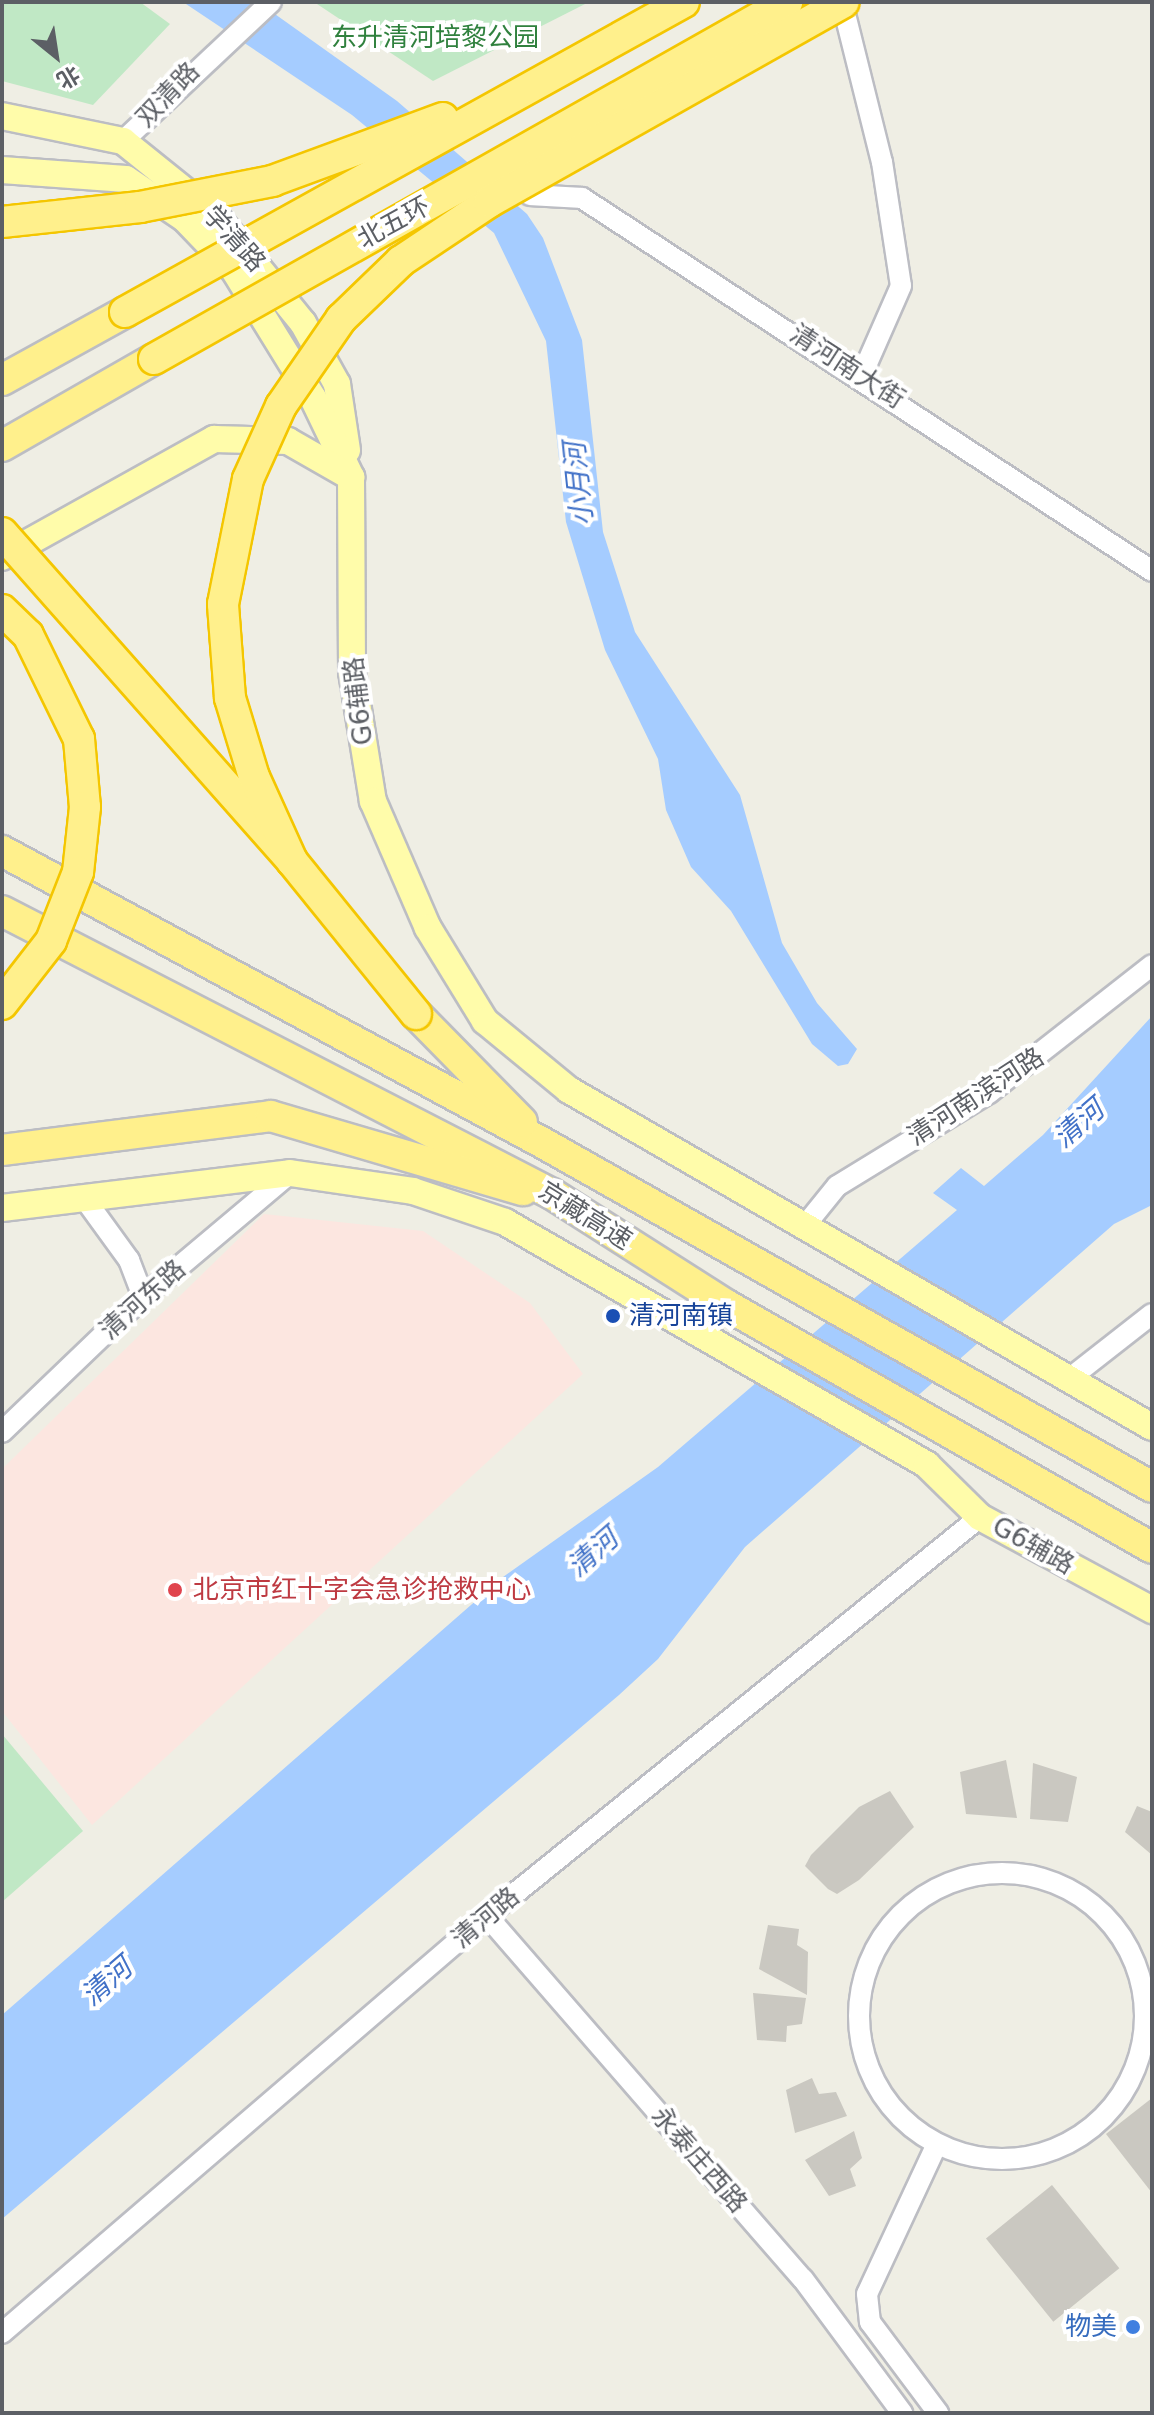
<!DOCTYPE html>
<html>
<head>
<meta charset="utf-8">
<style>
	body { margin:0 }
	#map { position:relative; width:1154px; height:2415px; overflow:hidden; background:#efeee4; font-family:"DejaVu Sans","Noto Sans SC",sans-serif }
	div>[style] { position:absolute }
	.medical>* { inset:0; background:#fce6e0 }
	.green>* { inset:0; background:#c0e8c5 }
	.water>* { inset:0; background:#a5ccff }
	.building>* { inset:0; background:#cac8c1; transform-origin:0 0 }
	.roads { filter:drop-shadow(2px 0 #bcbdc3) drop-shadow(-2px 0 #bcbdc3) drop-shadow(0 2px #bcbdc3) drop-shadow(0 -2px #bcbdc3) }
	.minor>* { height:20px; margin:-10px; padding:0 10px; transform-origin:10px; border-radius:10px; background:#fff }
	.minor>.ring { margin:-10px; padding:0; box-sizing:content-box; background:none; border:20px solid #fff; border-radius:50% }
	.major>* { height:26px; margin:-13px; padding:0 13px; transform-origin:13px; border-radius:13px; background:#fffcaa }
	.highway>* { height:30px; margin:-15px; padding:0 15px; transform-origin:15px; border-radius:15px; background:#fff08c }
	.bridges { filter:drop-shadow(2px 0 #f4c600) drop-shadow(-2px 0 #f4c600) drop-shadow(0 2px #f4c600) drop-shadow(0 -2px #f4c600) }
	.highway-bridge>* { height:30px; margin:-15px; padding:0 15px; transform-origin:15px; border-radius:15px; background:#fff08c }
	.dots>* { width:22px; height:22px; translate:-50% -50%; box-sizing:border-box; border:4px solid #fff; border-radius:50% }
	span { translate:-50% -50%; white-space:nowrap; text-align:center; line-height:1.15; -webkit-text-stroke:8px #fff; paint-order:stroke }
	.park-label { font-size:26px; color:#30813e }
	.street-label { font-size:26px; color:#5c5f65 }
	.transit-label { font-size:26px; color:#164399 }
	.left { translate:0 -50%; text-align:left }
	.health-label { font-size:26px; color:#be3a42 }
	.shop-label { font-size:26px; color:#366cbe }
	.right { translate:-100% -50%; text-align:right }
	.water-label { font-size:28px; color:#4272c8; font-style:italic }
	.frame { position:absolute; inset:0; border:4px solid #5c5f65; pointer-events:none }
	.north { position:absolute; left:16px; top:16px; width:80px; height:80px; -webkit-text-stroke:6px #fff; paint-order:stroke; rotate:150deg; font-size:22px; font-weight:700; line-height:32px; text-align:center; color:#5c5f65 }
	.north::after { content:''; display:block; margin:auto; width:28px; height:36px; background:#5c5f65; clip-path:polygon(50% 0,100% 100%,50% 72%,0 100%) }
</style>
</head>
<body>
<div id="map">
	<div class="medical">
		<div style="clip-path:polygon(264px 1214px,423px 1231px,530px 1303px,583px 1374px,92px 1825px,2px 1711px,2px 1469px)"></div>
	</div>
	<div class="green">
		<div style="clip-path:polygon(2px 2px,140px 2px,170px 24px,93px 105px,2px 81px)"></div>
		<div style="clip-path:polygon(314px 2px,589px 2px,433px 81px)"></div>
		<div style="clip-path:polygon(2px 1734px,83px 1831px,2px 1902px)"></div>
	</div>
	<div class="water">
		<div style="clip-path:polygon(183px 2px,258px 2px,397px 101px,527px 214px,543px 238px,582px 340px,603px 532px,635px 632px,740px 795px,782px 943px,817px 1003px,857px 1049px,848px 1064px,838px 1066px,812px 1044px,731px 911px,691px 867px,666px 810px,658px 759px,605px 650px,566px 522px,546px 341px,494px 233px,352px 115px)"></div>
		<div style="clip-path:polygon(1152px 1016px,1152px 1205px,1114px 1224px,745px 1547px,658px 1659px,619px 1695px,2px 2219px,2px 2015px,503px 1577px,658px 1467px,957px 1210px,933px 1193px,961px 1168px,984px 1186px,1043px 1135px)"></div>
	</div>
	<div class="building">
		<div style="clip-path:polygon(1006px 1760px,1017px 1818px,966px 1814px,960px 1772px)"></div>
		<div style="clip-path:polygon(1033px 1763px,1077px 1777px,1068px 1822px,1030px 1819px)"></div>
		<div style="clip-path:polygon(890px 1791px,914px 1827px,859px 1880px,837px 1894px,828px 1889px,805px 1866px,811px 1855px,859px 1807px)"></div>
		<div style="clip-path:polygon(1137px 1806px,1152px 1812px,1152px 1855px,1125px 1832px)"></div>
		<div style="clip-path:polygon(768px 1925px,799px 1929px,797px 1945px,808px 1952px,807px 1995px,759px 1969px)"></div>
		<div style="clip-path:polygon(753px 1993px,806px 1998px,802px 2024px,787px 2026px,786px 2042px,757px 2040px)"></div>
		<div style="clip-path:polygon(812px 2078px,819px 2094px,836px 2092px,847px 2116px,795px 2133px,786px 2090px)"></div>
		<div style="clip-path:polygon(1152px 2098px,1152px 2193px,1106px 2134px)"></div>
		<div style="clip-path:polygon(854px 2131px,862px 2158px,850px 2169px,856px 2186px,829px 2196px,805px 2160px)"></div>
		<div style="left:1052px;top:2185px;width:107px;height:85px;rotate:51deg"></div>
	</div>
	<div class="roads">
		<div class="minor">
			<div style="left:842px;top:2px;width:165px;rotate:76deg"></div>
			<div style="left:882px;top:162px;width:125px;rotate:81.3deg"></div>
			<div style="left:901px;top:286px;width:97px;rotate:113.7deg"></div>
			<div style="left:123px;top:141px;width:203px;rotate:-43.2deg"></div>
			<div style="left:530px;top:195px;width:52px;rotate:3.3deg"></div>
			<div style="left:582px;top:198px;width:681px;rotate:33.2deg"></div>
			<div style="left:84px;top:1198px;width:77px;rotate:54deg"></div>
			<div style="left:129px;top:1260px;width:40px;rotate:69deg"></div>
			<div style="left:803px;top:1228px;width:54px;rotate:-51deg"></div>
			<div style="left:837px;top:1186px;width:178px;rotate:-31.5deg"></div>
			<div style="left:989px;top:1093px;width:207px;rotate:-38.1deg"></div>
			<div style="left:1069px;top:1379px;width:105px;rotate:-38.1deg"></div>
			<div style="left:2px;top:1432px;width:195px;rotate:-43.8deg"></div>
			<div style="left:143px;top:1297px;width:192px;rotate:-40.1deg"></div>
			<div class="ring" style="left:859px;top:1873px;width:266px;height:266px"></div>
			<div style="left:487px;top:1916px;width:481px;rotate:49deg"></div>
			<div style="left:803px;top:2279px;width:167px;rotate:53.5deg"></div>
			<div style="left:936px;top:2146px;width:163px;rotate:115deg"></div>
			<div style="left:867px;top:2294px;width:28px;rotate:84deg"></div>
			<div style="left:870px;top:2322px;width:114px;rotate:53.2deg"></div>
			<div style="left:2px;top:2333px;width:640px;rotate:-40.69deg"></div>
			<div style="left:487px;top:1916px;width:634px;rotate:-38.98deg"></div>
		</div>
		<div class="major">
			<div style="left:2px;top:116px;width:124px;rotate:11.7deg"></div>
			<div style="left:123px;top:141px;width:119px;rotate:38.9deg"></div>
			<div style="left:216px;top:216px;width:138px;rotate:50.9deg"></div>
			<div style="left:303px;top:323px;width:70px;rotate:60.9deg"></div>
			<div style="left:337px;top:384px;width:67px;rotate:81.4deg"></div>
			<div style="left:2px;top:170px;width:124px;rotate:4.2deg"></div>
			<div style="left:126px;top:179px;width:71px;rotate:34.1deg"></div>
			<div style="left:185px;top:219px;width:71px;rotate:46.1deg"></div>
			<div style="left:234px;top:270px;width:150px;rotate:58.3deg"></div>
			<div style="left:313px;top:398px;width:88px;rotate:64.3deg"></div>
			<div style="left:351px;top:477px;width:195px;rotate:89.7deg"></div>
			<div style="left:352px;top:672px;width:131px;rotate:80.8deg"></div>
			<div style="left:373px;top:801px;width:138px;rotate:66.6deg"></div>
			<div style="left:428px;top:928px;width:109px;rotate:58.5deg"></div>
			<div style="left:485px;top:1021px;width:109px;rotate:39.4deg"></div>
			<div style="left:569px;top:1090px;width:673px;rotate:30.03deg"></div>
			<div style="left:2px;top:557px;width:243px;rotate:-29.1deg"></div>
			<div style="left:214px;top:439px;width:74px;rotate:1.5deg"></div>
			<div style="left:288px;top:441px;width:73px;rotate:29.7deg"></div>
			<div style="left:2px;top:1208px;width:290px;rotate:-6.9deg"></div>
			<div style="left:290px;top:1173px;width:124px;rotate:8.3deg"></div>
			<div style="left:413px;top:1191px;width:97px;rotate:18.6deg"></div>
			<div style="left:505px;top:1222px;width:487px;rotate:29.9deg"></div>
			<div style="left:927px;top:1465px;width:74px;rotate:44.5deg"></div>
			<div style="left:980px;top:1517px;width:196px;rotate:28.4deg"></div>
		</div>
		<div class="highway">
			<div style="left:2px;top:380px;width:141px;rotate:-28.9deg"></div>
			<div style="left:2px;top:446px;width:175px;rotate:-29.8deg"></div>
			<div style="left:2px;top:851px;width:615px;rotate:28.36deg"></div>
			<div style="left:543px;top:1143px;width:699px;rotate:29.46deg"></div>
			<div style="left:2px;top:911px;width:619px;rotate:27.23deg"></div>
			<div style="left:552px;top:1194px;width:209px;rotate:32.5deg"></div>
			<div style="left:728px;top:1306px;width:488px;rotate:29.7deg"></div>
			<div style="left:416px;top:1014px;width:151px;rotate:45.5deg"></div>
			<div style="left:2px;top:1150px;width:271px;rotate:-7.2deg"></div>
			<div style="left:271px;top:1116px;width:263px;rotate:16.4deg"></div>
		</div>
	</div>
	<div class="bridges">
		<div class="highway-bridge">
			<div style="left:2px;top:222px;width:139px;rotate:-6.2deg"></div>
			<div style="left:140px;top:207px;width:135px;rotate:-11.1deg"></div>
			<div style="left:272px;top:181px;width:182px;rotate:-20.2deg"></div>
			<div style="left:125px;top:312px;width:639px;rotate:-29.01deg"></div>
			<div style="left:154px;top:359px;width:727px;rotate:-29.42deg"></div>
			<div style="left:2px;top:533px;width:438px;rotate:48.5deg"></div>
			<div style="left:292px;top:861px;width:197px;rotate:51deg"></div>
			<div style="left:2px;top:610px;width:36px;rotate:44deg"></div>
			<div style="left:28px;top:635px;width:116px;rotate:63.9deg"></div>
			<div style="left:79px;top:739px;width:68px;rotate:85deg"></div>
			<div style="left:85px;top:807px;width:65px;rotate:96.1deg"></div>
			<div style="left:78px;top:872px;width:74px;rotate:111.4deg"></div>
			<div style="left:51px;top:941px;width:80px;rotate:127.9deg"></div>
			<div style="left:292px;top:861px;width:92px;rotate:-114.3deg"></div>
			<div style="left:254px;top:777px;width:83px;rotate:-106.9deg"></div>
			<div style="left:230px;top:698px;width:94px;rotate:-94.3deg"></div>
			<div style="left:223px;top:604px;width:127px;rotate:-78.7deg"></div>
			<div style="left:248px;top:479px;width:80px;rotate:-65.7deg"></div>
			<div style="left:281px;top:406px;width:106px;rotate:-55.4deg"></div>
			<div style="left:341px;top:319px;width:83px;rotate:-44deg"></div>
			<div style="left:401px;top:261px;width:106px;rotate:-33.8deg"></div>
			<div style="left:489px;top:202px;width:407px;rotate:-29.4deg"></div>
		</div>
	</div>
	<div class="dots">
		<div style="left:613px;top:1316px;background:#1a4fb4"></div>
		<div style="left:175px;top:1590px;background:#e0444e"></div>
		<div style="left:1133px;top:2327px;background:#3f7fe0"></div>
	</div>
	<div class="park-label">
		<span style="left:435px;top:38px">东升清河培黎公园</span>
	</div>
	<div class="street-label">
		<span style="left:168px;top:95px;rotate:-46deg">双清路</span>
		<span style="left:394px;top:223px;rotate:-29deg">北五环</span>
		<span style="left:234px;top:239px;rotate:48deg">学清路</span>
		<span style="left:847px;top:367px;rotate:33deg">清河南大街</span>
		<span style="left:359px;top:701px;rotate:-97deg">G6辅路</span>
		<span style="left:976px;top:1097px;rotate:-33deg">清河南滨河路</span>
		<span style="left:585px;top:1216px;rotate:32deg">京藏高速</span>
		<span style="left:143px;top:1300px;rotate:-42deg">清河东路</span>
		<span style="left:1033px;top:1546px;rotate:29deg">G6辅路</span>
		<span style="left:486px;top:1918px;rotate:-40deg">清河路</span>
		<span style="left:699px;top:2160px;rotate:49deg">永泰庄西路</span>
	</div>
	<div class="transit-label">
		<span class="left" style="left:629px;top:1316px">清河南镇</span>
	</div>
	<div class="health-label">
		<span class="left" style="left:193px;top:1590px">北京市红十字会急诊抢救中心</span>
	</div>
	<div class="shop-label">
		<span class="right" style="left:1117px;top:2327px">物美</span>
	</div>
	<div class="water-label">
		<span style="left:579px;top:484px;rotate:-96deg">小月河</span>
		<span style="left:1079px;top:1124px;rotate:-41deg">清河</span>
		<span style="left:593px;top:1553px;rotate:-41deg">清河</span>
		<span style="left:107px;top:1982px;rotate:-41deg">清河</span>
	</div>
	<div class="frame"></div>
	<div class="north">北</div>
</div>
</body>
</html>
